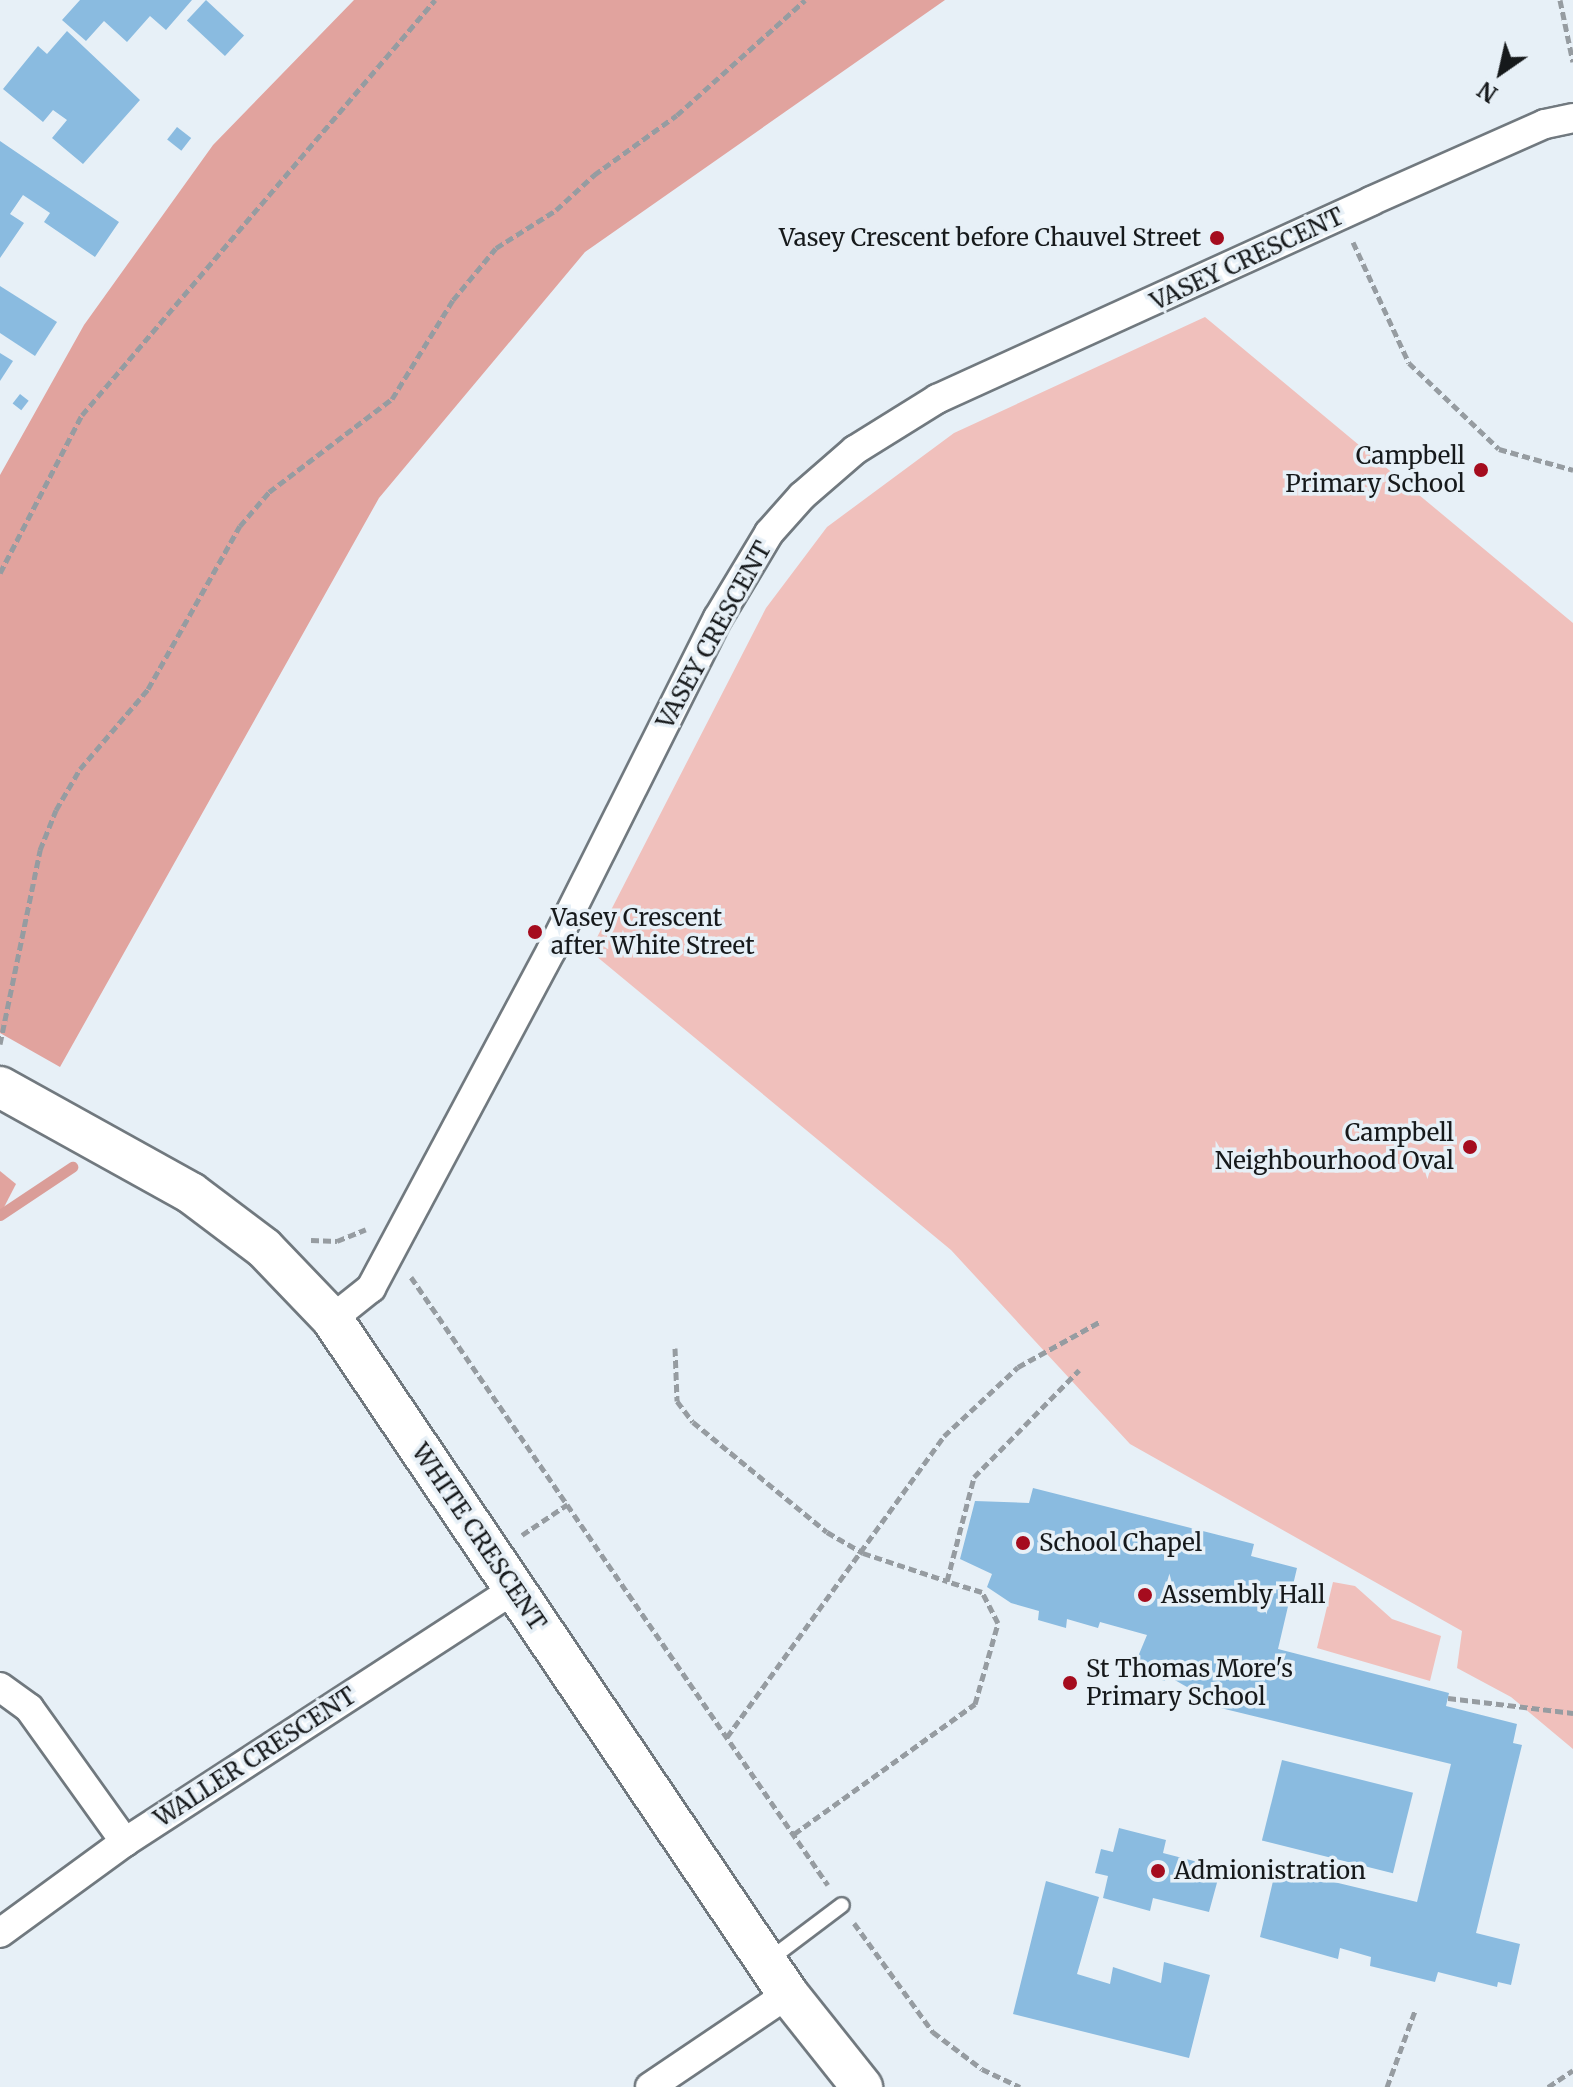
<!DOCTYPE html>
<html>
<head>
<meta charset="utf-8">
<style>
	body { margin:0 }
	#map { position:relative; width:1573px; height:2087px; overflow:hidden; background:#e7f0f7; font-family:Merriweather,serif }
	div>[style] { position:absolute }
	.green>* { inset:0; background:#f0c0bc }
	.forest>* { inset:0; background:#e1a39e }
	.stream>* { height:11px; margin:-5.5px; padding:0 5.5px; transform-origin:5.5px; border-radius:5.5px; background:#da9d98 }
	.building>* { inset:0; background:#8abbe0; transform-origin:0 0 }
	.path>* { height:5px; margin-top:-2.5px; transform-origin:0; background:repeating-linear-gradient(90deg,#969ca1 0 8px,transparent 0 12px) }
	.roads { filter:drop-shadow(2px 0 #71797f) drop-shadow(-2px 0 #71797f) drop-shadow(0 2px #71797f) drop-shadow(0 -2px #71797f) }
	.lane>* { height:14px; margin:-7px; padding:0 7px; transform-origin:7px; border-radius:7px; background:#fff }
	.street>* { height:28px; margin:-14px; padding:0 14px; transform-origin:14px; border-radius:14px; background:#fff }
	.secondary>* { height:40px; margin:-20px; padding:0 20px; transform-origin:20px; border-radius:20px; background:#fff }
	.dots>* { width:22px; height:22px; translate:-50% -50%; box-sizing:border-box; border:4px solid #e7f0f7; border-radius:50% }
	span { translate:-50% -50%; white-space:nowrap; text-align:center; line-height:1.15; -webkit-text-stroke:7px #e7f0f7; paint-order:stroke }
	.poi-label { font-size:24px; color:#16191b }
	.right { translate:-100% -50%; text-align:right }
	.left { translate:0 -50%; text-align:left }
	.street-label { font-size:24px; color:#16191b }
	.north { position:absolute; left:1461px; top:32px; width:80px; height:80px; -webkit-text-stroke:6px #e7f0f7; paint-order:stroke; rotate:214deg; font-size:22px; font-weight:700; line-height:32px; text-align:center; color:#16191b }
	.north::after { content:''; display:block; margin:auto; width:28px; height:36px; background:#16191b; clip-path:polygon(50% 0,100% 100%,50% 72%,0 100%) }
</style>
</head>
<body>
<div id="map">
	<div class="green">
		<div style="clip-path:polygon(1205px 317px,1573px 623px,1573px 1749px,1511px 1697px,1457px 1668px,1462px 1631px,1130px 1444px,951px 1250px,590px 951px,766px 608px,827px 527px,954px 433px)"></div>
		<div style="clip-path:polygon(1333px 1582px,1355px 1586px,1392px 1619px,1441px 1636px,1430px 1681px,1317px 1648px)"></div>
	</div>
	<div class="forest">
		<div style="clip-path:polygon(354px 0,945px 0,585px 252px,379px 498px,60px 1067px,0 1033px,0 475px,84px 325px,213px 145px)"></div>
		<div style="clip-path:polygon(0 1171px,16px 1184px,0 1215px)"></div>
	</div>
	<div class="stream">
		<div style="left:0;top:1215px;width:87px;rotate:-33.7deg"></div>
	</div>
	<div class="building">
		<div style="clip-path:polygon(80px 0,192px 0,166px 30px,150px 16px,127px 42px,104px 21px,86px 41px,62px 20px)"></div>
		<div style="left:206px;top:0;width:52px;height:28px;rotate:43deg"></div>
		<div style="clip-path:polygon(67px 31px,140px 100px,83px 164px,52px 138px,67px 120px,53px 110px,43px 122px,3px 89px,38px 46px,47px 54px)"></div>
		<div style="left:177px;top:127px;width:18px;height:16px;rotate:38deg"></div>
		<div style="clip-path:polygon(0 141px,119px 222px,95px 257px,44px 222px,50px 213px,23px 195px,10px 214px,24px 223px,0 258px)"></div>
		<div style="clip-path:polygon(0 286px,57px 322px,35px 356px,0 333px)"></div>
		<div style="clip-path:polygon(0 353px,13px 361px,0 381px)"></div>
		<div style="left:20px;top:394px;width:11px;height:12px;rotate:38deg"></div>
		<div style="clip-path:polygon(1033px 1488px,1254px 1544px,1251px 1556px,1297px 1568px,1278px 1649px,1449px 1693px,1446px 1706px,1517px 1724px,1513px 1743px,1522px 1745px,1476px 1933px,1520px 1944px,1511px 1985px,1498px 1982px,1497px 1987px,1438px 1972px,1435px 1982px,1370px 1966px,1371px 1957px,1340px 1948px,1338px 1959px,1260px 1937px,1276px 1868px,1417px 1902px,1451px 1764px,1200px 1703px,1201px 1695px,1166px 1675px,1165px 1681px,1132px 1671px,1147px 1635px,1100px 1622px,1098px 1628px,1067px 1619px,1066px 1628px,1038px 1620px,1039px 1611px,1011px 1603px,987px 1587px,992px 1574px,960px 1559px,975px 1501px,1029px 1503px)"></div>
		<div style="left:1282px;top:1760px;width:135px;height:83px;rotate:14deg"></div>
		<div style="clip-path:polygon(1119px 1828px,1166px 1840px,1163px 1853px,1221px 1868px,1209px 1912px,1153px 1898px,1150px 1911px,1103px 1898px,1108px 1876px,1095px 1873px,1101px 1849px,1113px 1852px)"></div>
		<div style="clip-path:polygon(1046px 1881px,1099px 1897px,1077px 1974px,1110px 1984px,1113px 1967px,1161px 1983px,1164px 1962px,1210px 1975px,1189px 2058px,1013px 2014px)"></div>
	</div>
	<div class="path">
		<div style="left:1560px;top:0;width:63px;rotate:78.2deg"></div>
		<div style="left:1353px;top:242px;width:133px;rotate:65.2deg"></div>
		<div style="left:1409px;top:363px;width:124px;rotate:43.7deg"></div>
		<div style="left:1499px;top:449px;width:77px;rotate:15.8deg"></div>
		<div style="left:0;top:573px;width:178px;rotate:-62.6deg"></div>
		<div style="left:82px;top:415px;width:545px;rotate:-49.62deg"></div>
		<div style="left:0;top:1044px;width:198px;rotate:-78.3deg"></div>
		<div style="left:40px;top:850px;width:43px;rotate:-68.2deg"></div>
		<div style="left:56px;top:810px;width:48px;rotate:-59.7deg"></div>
		<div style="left:80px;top:769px;width:105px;rotate:-49.6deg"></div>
		<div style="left:148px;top:689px;width:187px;rotate:-60.6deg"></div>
		<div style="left:240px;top:526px;width:45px;rotate:-49.5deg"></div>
		<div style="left:269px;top:492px;width:154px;rotate:-37.1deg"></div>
		<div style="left:392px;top:399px;width:116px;rotate:-58.4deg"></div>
		<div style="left:453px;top:300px;width:67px;rotate:-50.4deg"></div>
		<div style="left:496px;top:248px;width:71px;rotate:-32.3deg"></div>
		<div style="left:556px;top:210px;width:52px;rotate:-42.6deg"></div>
		<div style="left:594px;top:175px;width:102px;rotate:-35.9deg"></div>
		<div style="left:677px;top:115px;width:172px;rotate:-41.9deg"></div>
		<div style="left:311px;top:1240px;width:26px;rotate:2deg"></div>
		<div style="left:337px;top:1241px;width:31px;rotate:-22deg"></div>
		<div style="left:411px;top:1277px;width:737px;rotate:55.56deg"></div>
		<div style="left:675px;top:1348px;width:53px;rotate:87.8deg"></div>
		<div style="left:677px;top:1401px;width:26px;rotate:53deg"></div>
		<div style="left:693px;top:1422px;width:173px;rotate:39.4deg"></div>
		<div style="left:827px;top:1532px;width:42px;rotate:30.3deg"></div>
		<div style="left:863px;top:1553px;width:89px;rotate:18.4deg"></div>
		<div style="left:522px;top:1535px;width:55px;rotate:-34deg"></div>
		<div style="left:1448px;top:1698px;width:126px;rotate:6.8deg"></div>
		<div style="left:727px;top:1737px;width:371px;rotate:-54.2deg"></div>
		<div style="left:944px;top:1436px;width:101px;rotate:-43deg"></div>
		<div style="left:1018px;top:1367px;width:95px;rotate:-29deg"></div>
		<div style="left:794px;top:1834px;width:223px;rotate:-35.7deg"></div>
		<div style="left:975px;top:1704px;width:84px;rotate:-74.1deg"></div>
		<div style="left:998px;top:1623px;width:35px;rotate:-117deg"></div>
		<div style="left:982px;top:1592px;width:37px;rotate:-163deg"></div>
		<div style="left:947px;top:1581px;width:107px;rotate:-75.4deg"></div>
		<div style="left:974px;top:1477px;width:150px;rotate:-45.5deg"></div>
		<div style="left:854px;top:1923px;width:135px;rotate:54.1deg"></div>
		<div style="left:933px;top:2032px;width:61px;rotate:37.1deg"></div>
		<div style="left:982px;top:2069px;width:42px;rotate:25.3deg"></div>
		<div style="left:1387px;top:2087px;width:81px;rotate:-69.8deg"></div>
		<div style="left:1548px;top:2087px;width:30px;rotate:-34deg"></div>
	</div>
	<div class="roads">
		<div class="lane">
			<div style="left:769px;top:1960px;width:91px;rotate:-37deg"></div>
		</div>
		<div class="street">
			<div style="left:332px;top:1319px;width:50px;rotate:-38.5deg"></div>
			<div style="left:371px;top:1288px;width:384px;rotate:-61.9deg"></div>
			<div style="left:552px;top:949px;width:370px;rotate:-63.4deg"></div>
			<div style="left:718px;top:618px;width:99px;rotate:-59deg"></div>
			<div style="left:769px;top:533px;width:50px;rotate:-48.3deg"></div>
			<div style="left:802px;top:496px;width:70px;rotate:-41deg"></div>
			<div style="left:855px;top:450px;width:97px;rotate:-31.9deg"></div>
			<div style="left:937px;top:399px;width:477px;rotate:-24.5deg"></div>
			<div style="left:1371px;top:201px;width:190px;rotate:-23.9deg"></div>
			<div style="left:1545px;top:124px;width:29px;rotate:-12deg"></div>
			<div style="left:0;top:1687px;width:36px;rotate:36deg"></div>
			<div style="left:29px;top:1708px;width:165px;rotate:54.4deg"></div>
			<div style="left:0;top:1933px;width:155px;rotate:-36.1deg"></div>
			<div style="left:125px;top:1842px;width:465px;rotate:-33deg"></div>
			<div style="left:650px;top:2087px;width:166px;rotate:-34deg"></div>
		</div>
		<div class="secondary">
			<div style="left:0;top:1087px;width:218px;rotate:29deg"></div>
			<div style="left:191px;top:1193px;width:91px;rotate:37deg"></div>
			<div style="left:264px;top:1248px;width:98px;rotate:46.2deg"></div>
			<div style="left:332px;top:1319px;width:815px;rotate:55.96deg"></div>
			<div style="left:788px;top:1994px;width:119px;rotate:51.5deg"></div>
		</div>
	</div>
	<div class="dots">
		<div style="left:1217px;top:238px;background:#a50c1e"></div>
		<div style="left:1481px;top:470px;background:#a50c1e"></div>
		<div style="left:535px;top:932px;background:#a50c1e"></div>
		<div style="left:1470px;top:1147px;background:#a50c1e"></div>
		<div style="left:1023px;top:1543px;background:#a50c1e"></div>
		<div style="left:1145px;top:1595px;background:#a50c1e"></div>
		<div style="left:1070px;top:1683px;background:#a50c1e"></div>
		<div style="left:1158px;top:1871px;background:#a50c1e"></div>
	</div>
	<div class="poi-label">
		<span class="right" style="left:1201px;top:238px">Vasey Crescent before Chauvel Street</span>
		<span class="right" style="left:1465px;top:470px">Campbell<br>Primary School</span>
		<span class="left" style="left:551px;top:932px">Vasey Crescent<br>after White Street</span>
		<span class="right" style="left:1454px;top:1147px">Campbell<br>Neighbourhood Oval</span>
		<span class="left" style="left:1039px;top:1543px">School Chapel</span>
		<span class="left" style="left:1161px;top:1595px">Assembly Hall</span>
		<span class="left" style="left:1086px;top:1683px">St Thomas More's<br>Primary School</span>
		<span class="left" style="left:1174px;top:1871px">Admionistration</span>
	</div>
	<div class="street-label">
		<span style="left:1247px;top:259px;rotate:-25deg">VASEY CRESCENT</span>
		<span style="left:714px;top:635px;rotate:-61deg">VASEY CRESCENT</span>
		<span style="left:479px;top:1537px;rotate:56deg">WHITE CRESCENT</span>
		<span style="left:255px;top:1757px;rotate:-33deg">WALLER CRESCENT</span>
	</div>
	<div class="north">N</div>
</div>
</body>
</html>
